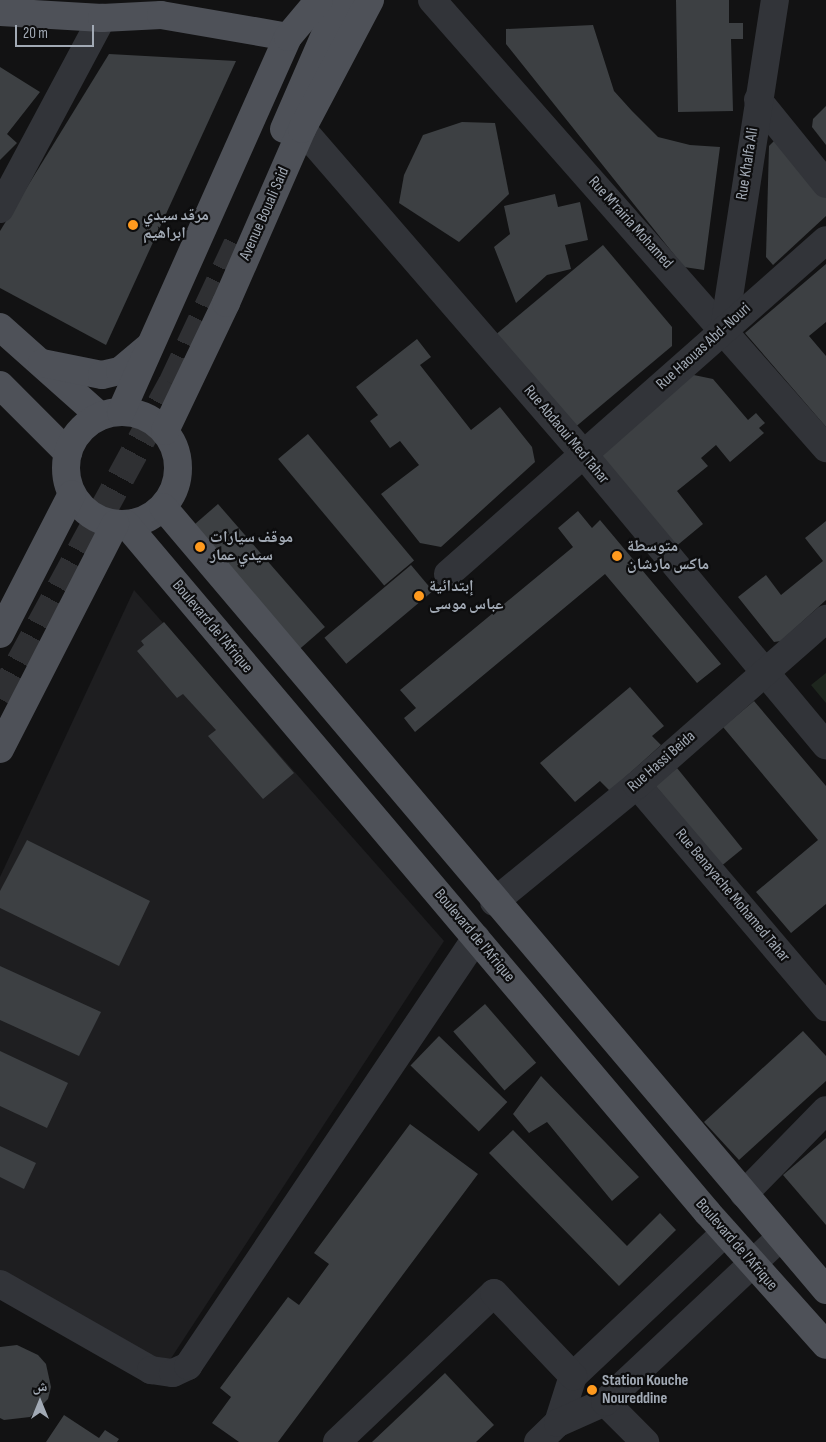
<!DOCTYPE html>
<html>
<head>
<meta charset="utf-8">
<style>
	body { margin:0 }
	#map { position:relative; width:826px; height:1442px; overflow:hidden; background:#121213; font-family:"Sofia Sans Condensed","Noto Naskh Arabic",sans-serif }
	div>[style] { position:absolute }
	.built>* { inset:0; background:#1e1e20 }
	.green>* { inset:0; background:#1e261e }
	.building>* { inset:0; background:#3d4043; transform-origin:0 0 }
	.major-tunnel>* { height:28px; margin-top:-14px; transform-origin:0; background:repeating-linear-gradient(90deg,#2f3033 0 28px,transparent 0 42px) }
	.minor>* { height:28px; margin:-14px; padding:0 14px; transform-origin:14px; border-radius:14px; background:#323439 }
	.major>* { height:28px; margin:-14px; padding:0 14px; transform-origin:14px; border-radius:14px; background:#4e5158 }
	.major>.ring { margin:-14px; padding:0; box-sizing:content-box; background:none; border:28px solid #4e5158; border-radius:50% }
	.dots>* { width:14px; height:14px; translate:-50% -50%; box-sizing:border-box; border:2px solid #0d0d0e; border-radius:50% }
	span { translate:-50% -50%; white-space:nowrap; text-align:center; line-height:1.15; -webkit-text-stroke:4.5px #0d0d0e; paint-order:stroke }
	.street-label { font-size:16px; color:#a2aab5 }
	.poi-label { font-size:16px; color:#a2aab5; font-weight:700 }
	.left { translate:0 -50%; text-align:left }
	.north { position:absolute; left:15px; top:1377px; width:50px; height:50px; -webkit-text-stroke:4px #0d0d0e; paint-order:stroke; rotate:0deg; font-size:14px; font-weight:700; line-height:20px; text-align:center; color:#a2aab5 }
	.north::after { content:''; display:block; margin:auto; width:18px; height:22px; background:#a2aab5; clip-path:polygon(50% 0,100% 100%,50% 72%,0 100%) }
	.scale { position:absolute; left:15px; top:25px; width:79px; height:22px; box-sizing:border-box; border:2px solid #a2aab5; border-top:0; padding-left:6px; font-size:15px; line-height:18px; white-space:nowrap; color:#a2aab5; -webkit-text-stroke:4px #0d0d0e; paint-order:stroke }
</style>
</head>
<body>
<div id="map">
	<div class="built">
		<div style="clip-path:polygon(134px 590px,444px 941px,166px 1366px,0 1280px,0 877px)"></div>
	</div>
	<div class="green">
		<div style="clip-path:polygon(826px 673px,826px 703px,811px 685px)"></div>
	</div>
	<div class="building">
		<div style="clip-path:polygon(676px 0,729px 0,729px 23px,743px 23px,743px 39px,731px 39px,733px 111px,678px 112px)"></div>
		<div style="clip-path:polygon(593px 25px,614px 91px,632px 111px,658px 137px,690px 145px,720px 147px,704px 270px,684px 267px,506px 44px,506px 29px)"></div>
		<div style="clip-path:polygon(109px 54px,236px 61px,106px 345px,0 288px,0 231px)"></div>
		<div style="clip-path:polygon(0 67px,40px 92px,7px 134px,17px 143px,0 160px)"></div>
		<div style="clip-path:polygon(826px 106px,826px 145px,812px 127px,813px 119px)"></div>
		<div style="clip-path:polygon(462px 122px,495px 123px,509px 194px,459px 242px,399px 203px,404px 175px,423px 135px)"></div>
		<div style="clip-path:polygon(776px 139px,826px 191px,826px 216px,773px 265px,766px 257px,769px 146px)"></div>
		<div style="clip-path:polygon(555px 194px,558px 207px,580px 202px,588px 240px,565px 245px,571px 269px,547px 275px,516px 303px,494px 247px,510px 234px,504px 206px)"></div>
		<div style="clip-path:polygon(603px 245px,672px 327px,672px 346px,573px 429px,494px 336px)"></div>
		<div style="clip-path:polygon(826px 264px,826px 322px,809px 336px,826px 356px,826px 427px,745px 333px)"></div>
		<div style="clip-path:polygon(417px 339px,431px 357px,420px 365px,471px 430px,500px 407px,532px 447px,535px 462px,441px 547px,420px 543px,381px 494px,419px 465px,400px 441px,390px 448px,370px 421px,378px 415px,356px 387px)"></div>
		<div style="clip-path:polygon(689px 374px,713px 379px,748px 420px,756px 413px,765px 423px,759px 428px,764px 433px,730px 462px,716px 445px,701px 458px,708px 466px,677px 491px,703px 524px,668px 553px,588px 455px)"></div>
		<div style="left:308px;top:434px;width:165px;height:39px;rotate:50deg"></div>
		<div style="left:218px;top:504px;width:163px;height:35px;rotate:49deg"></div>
		<div style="clip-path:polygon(578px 511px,592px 528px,600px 520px,721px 664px,697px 683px,605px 574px,415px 732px,404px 718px,416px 708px,400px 690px,573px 547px,558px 528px)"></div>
		<div style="clip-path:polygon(826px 521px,826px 600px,781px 641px,774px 642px,738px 597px,766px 575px,781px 595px,823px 561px,805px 538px)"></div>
		<div style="left:411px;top:565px;width:34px;height:113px;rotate:50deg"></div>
		<div style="clip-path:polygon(164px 622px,294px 773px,263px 799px,208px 736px,216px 730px,183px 694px,177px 698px,137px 651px,144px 645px,141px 641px)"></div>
		<div style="clip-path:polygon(630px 687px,664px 726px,652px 736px,661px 745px,610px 791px,600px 781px,575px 802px,540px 763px)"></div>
		<div style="clip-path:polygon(754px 701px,826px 786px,826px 904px,791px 933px,756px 892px,818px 840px,723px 727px)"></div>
		<div style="left:677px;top:768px;width:104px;height:28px;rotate:51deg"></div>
		<div style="clip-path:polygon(27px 840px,150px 901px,119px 966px,0 908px,0 891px)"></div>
		<div style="clip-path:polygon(0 966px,101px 1012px,79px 1056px,0 1020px)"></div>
		<div style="left:485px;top:1004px;width:78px;height:42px;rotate:49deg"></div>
		<div style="clip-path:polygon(803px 1031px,826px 1056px,826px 1081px,739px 1160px,704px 1122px)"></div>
		<div style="left:439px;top:1036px;width:95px;height:41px;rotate:44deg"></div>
		<div style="clip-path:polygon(0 1051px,68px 1083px,47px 1128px,0 1106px)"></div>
		<div style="clip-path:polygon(541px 1076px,639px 1177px,612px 1201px,547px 1122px,529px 1133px,513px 1114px)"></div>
		<div style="clip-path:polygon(410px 1124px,478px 1174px,278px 1442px,239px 1442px,212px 1423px,231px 1397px,220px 1388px,288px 1297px,299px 1305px,329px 1264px,314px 1253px)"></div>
		<div style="clip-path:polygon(513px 1130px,627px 1246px,660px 1213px,676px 1230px,619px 1286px,489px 1153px)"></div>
		<div style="clip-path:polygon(826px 1138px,826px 1225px,783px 1175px)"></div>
		<div style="clip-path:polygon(0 1146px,36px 1163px,24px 1189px,0 1177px)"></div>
		<div style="clip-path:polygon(17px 1345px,38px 1355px,46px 1364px,51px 1387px,48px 1399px,30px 1417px,4px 1420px,0 1418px,0 1347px)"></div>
		<div style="clip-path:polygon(445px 1373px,494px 1425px,476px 1442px,372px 1442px)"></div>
		<div style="clip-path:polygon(64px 1415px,99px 1438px,105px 1430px,119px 1439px,117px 1442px,46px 1442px)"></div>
	</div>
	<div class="major-tunnel">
		<div style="left:0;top:699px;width:359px;rotate:-61.4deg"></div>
		<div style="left:172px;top:384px;width:162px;rotate:-64.9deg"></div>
	</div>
	<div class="minor">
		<div style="left:432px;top:0;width:597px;rotate:48.67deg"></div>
		<div style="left:758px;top:100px;width:108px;rotate:51deg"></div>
		<div style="left:302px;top:129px;width:431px;rotate:49.1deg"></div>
		<div style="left:584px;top:455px;width:378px;rotate:50.2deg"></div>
		<div style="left:0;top:209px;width:217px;rotate:-61.9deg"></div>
		<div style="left:724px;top:329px;width:333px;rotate:-81.2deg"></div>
		<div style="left:448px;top:574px;width:504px;rotate:-41.46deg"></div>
		<div style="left:637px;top:785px;width:292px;rotate:49.6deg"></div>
		<div style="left:494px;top:902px;width:185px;rotate:-39.3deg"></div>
		<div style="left:637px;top:785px;width:252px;rotate:-41.3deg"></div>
		<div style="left:744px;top:1194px;width:117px;rotate:-45.7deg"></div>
		<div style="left:0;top:1284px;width:174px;rotate:29.7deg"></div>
		<div style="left:151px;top:1370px;width:22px;rotate:8deg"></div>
		<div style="left:173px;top:1373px;width:17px;rotate:-25deg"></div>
		<div style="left:188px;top:1366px;width:516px;rotate:-56.06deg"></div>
		<div style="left:605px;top:1402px;width:57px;rotate:45deg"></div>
		<div style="left:558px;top:1423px;width:49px;rotate:-72.3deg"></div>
		<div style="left:573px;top:1376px;width:209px;rotate:-43.3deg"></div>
		<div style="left:337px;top:1442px;width:216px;rotate:-43.5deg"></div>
		<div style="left:494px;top:1293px;width:115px;rotate:46.4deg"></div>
		<div style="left:538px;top:1442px;width:28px;rotate:-44deg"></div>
		<div style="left:558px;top:1423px;width:51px;rotate:-24.1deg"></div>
		<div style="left:605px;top:1402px;width:241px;rotate:-43.2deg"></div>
	</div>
	<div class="major">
		<div style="left:0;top:12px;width:102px;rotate:3.4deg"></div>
		<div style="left:102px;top:18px;width:59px;rotate:-2.9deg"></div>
		<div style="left:161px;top:15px;width:129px;rotate:9.8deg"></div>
		<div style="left:284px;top:129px;width:141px;rotate:-66.5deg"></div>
		<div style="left:0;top:327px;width:134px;rotate:41.7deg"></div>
		<div style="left:42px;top:363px;width:61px;rotate:11.3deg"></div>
		<div style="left:102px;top:375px;width:18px;rotate:-13deg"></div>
		<div style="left:120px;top:371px;width:38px;rotate:-40deg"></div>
		<div style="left:0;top:385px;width:96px;rotate:45deg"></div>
		<div class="ring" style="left:66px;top:412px;width:84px;height:84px"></div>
		<div style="left:121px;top:412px;width:411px;rotate:-66deg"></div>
		<div style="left:288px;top:37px;width:48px;rotate:-50deg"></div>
		<div style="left:165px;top:431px;width:142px;rotate:-64.5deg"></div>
		<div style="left:226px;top:303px;width:190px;rotate:-66.4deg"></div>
		<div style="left:302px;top:129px;width:146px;rotate:-62.2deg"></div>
		<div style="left:163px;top:507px;width:1026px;rotate:49.74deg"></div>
		<div style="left:126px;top:524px;width:901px;rotate:49.82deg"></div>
		<div style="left:707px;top:1212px;width:178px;rotate:48.2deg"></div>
		<div style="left:0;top:634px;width:157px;rotate:-62.8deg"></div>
		<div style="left:0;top:749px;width:253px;rotate:-62.9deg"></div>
	</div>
	<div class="dots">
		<div style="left:133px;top:225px;background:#ff9a1e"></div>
		<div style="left:200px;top:547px;background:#ff9a1e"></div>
		<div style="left:617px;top:556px;background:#ff9a1e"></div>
		<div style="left:419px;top:596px;background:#ff9a1e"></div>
		<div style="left:592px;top:1390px;background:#ff9a1e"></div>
	</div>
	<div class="street-label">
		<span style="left:748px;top:164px;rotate:-81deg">Rue Khalfa Ali</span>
		<span style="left:265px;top:214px;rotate:-66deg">Avenue Bouali Said</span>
		<span style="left:630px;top:223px;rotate:48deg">Rue M'rairia Mohamed</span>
		<span style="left:704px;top:347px;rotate:-42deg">Rue Haouas Abd-Nouri</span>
		<span style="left:566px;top:435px;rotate:50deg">Rue Abdaoui Med Tahar</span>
		<span style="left:212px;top:627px;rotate:50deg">Boulevard de l'Afrique</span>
		<span style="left:662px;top:762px;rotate:-41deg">Rue Hassi Beida</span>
		<span style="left:732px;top:896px;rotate:50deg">Rue Benayache Mohamed Tahar</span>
		<span style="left:474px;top:936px;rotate:50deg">Boulevard de l'Afrique</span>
		<span style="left:736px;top:1245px;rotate:49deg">Boulevard de l'Afrique</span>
	</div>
	<div class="poi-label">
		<span class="left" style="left:143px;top:225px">مرقد سيدي<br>ابراهيم</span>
		<span class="left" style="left:210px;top:547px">موقف سيارات<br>سيدي عمار</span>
		<span class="left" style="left:627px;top:556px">متوسطة<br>ماكس مارشان</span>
		<span class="left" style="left:429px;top:596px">إبتدائية<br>عباس موسى</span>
		<span class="left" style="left:602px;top:1390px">Station Kouche<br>Noureddine</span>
	</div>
	<div class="north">ش</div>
	<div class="scale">20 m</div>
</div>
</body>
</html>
